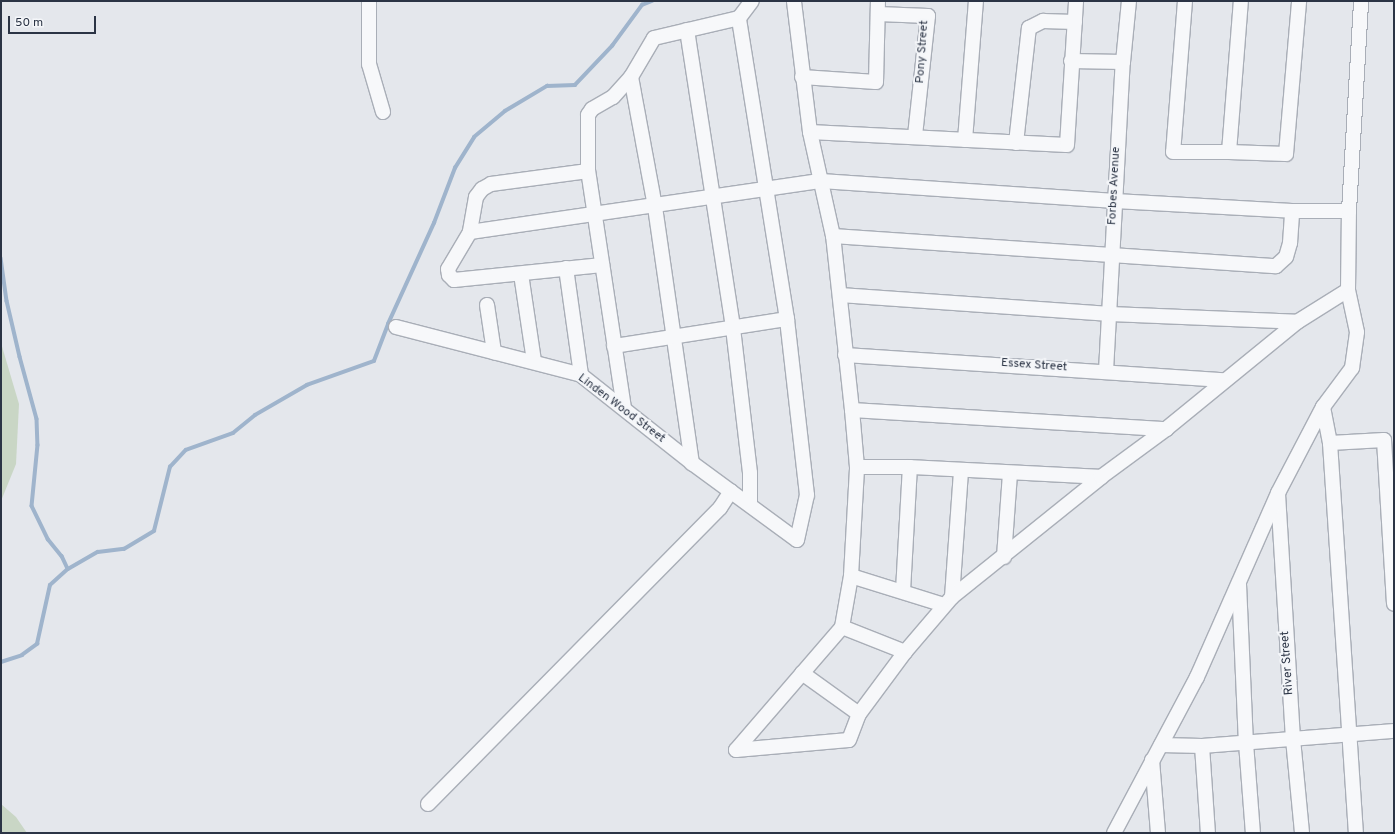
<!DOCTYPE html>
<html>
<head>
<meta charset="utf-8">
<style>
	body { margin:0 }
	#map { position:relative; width:1395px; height:834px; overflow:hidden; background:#e4e7ec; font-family:Overpass,sans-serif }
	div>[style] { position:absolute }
	.green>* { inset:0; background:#c9d6c5 }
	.stream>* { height:3.5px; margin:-1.75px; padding:0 1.75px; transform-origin:1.75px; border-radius:1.75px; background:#9fb4cc }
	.roads { filter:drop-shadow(1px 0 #a9aeb7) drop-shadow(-1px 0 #a9aeb7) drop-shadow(0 1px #a9aeb7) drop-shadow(0 -1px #a9aeb7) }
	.minor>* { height:14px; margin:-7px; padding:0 7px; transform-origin:7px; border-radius:7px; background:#f7f8fa }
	span { translate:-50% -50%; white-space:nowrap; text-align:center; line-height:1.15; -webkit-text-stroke:4px #f4f6f9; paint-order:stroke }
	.street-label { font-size:12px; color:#2b3445 }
	.frame { position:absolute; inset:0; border:2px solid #2b3445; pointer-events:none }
	.scale { position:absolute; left:8px; top:16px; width:88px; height:18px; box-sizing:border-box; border:2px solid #2b3445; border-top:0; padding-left:5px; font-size:12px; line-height:14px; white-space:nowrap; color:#2b3445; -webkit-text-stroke:3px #f4f6f9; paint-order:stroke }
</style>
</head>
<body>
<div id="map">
	<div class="green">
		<div style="clip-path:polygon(1px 343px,19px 404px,16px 464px,1px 501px)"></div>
		<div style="clip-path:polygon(1px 804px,16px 817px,27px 833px,1px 833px)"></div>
	</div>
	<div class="stream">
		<div style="left:1px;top:258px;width:43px;rotate:82.1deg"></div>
		<div style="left:7px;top:301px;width:57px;rotate:76.9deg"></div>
		<div style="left:20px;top:357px;width:64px;rotate:74.7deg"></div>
		<div style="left:37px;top:419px;width:26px;rotate:88deg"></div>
		<div style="left:38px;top:445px;width:61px;rotate:95.6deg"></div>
		<div style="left:32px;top:506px;width:37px;rotate:64deg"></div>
		<div style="left:48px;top:539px;width:22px;rotate:51deg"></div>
		<div style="left:62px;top:556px;width:14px;rotate:65deg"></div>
		<div style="left:1px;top:662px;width:22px;rotate:-18deg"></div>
		<div style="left:22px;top:655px;width:19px;rotate:-36deg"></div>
		<div style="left:37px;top:644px;width:60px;rotate:-77.6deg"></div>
		<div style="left:50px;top:585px;width:24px;rotate:-42deg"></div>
		<div style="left:68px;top:569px;width:34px;rotate:-30deg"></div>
		<div style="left:98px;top:552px;width:26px;rotate:-7deg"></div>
		<div style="left:124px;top:549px;width:35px;rotate:-31deg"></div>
		<div style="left:154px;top:531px;width:66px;rotate:-76deg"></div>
		<div style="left:170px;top:467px;width:23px;rotate:-47deg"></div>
		<div style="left:186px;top:450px;width:50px;rotate:-19.9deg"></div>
		<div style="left:233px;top:433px;width:28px;rotate:-39deg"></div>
		<div style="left:255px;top:415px;width:60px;rotate:-30deg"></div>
		<div style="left:307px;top:385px;width:71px;rotate:-19.7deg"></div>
		<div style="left:374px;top:361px;width:40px;rotate:-69deg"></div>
		<div style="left:388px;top:324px;width:111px;rotate:-65.5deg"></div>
		<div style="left:434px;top:223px;width:59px;rotate:-69.1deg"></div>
		<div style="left:455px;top:168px;width:36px;rotate:-58deg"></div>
		<div style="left:474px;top:137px;width:40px;rotate:-40deg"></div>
		<div style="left:505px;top:111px;width:49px;rotate:-30.8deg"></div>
		<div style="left:547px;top:86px;width:28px;rotate:-2deg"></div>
		<div style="left:575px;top:85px;width:54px;rotate:-46.5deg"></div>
		<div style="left:612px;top:46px;width:51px;rotate:-53.8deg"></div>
		<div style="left:642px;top:5px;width:11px;rotate:-22deg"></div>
	</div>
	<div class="roads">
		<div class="minor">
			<div style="left:369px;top:1px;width:63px;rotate:90deg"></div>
			<div style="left:369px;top:64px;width:50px;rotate:73.7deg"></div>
			<div style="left:1185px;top:1px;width:151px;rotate:94.5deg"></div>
			<div style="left:1173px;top:152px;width:56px"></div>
			<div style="left:1229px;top:152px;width:151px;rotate:-85.5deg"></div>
			<div style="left:878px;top:14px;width:50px;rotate:2.3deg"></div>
			<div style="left:928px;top:16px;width:121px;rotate:96.2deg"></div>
			<div style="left:687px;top:30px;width:302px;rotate:81.2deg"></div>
			<div style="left:733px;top:328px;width:146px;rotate:83.3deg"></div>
			<div style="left:750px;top:473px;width:31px;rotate:90deg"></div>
			<div style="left:1071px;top:61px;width:52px;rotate:1.1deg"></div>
			<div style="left:631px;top:77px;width:132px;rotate:79.5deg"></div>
			<div style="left:655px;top:207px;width:259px;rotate:81.8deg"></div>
			<div style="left:802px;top:77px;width:74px;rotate:3.9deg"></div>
			<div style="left:876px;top:82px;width:81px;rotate:-88.6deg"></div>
			<div style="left:810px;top:132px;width:257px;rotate:2.9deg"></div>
			<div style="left:1067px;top:145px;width:144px;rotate:-86.4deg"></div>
			<div style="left:965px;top:140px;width:139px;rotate:-85.5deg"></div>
			<div style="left:1016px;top:143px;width:116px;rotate:-83.6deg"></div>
			<div style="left:1029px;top:28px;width:16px;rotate:-27deg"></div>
			<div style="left:1043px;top:21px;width:32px;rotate:2deg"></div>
			<div style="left:1229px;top:152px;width:57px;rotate:2deg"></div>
			<div style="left:1286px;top:154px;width:154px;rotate:-85.1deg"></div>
			<div style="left:588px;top:171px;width:98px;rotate:172.4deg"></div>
			<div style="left:491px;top:184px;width:10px;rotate:151deg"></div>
			<div style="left:482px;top:189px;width:10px;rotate:127deg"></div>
			<div style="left:476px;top:197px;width:36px;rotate:100deg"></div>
			<div style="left:470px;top:232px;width:43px;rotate:120.7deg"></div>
			<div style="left:448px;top:269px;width:6px;rotate:81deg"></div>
			<div style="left:449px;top:275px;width:7px;rotate:45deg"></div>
			<div style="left:454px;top:280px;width:149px;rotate:-5.8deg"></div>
			<div style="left:470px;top:232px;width:355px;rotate:-8.3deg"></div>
			<div style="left:821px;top:181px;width:295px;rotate:3.9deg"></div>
			<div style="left:1115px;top:201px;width:177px;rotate:3.2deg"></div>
			<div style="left:1292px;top:211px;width:57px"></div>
			<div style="left:833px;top:236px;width:444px;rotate:3.9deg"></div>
			<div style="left:1276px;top:266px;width:13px;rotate:-42deg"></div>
			<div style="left:1286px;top:257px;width:15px;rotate:-74deg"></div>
			<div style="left:1290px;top:243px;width:32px;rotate:-86deg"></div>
			<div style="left:566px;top:268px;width:108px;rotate:82deg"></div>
			<div style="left:521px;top:274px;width:88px;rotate:81.5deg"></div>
			<div style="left:840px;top:295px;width:271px;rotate:4deg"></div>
			<div style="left:1110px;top:314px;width:187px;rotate:2.4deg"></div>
			<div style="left:487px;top:305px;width:48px;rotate:81.5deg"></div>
			<div style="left:396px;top:327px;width:191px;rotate:14.5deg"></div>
			<div style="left:581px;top:375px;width:142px;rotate:38.4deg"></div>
			<div style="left:692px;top:463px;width:130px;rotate:36.3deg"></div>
			<div style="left:797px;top:540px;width:46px;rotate:-77.5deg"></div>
			<div style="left:807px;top:495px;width:177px;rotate:-96.5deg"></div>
			<div style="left:787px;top:319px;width:305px;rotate:-99.1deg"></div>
			<div style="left:614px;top:346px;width:175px;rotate:-8.9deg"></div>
			<div style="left:845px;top:355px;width:379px;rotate:3.8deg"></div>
			<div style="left:1106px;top:371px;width:309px;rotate:-86.9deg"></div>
			<div style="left:1123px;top:62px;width:61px;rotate:-84.4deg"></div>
			<div style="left:1323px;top:407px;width:37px;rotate:79deg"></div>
			<div style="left:1330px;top:443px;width:391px;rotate:86.2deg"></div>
			<div style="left:624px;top:408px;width:240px;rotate:-98.6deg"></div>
			<div style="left:588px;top:171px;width:56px;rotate:-90deg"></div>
			<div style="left:588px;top:115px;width:7px;rotate:-56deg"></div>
			<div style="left:592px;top:109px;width:24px;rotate:-30deg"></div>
			<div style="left:613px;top:97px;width:27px;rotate:-48deg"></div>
			<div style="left:631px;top:77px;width:45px;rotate:-59.5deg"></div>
			<div style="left:654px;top:38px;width:87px;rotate:-13.2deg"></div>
			<div style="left:739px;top:18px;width:21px;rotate:-53deg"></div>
			<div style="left:852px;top:410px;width:315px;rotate:3.5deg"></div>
			<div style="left:1330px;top:443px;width:54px;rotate:-3.2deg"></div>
			<div style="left:1384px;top:440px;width:164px;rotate:86.5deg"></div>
			<div style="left:857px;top:467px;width:53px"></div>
			<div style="left:910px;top:467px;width:191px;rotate:3deg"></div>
			<div style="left:1278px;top:494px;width:245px;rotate:86.5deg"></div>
			<div style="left:1293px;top:739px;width:94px;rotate:84.5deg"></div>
			<div style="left:1004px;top:557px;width:83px;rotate:-85.9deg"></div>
			<div style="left:851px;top:576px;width:97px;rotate:17.3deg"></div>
			<div style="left:1239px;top:584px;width:159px;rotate:87.5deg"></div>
			<div style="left:1246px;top:743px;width:90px;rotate:85.6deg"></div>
			<div style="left:903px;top:591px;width:124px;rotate:-86.8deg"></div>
			<div style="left:952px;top:597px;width:125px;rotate:-85.9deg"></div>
			<div style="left:842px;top:627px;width:68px;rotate:21.6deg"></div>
			<div style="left:802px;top:673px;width:70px;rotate:35.7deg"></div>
			<div style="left:1161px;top:745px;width:41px;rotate:1.4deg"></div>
			<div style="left:1202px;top:746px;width:193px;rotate:-4.5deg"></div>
			<div style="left:1202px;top:746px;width:87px;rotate:86.1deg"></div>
			<div style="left:736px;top:750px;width:162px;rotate:-49.2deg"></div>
			<div style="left:842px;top:627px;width:52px;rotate:-80deg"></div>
			<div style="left:851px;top:576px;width:109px;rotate:-86.8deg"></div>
			<div style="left:857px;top:467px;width:57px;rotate:-95deg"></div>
			<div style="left:852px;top:410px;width:175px;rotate:-96.2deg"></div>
			<div style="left:833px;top:236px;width:107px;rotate:-102.5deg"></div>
			<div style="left:810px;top:132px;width:132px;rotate:-97deg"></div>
			<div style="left:736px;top:750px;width:113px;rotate:-5.1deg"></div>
			<div style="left:849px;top:740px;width:28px;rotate:-69deg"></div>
			<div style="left:859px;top:714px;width:77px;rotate:-53.4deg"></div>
			<div style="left:905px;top:652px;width:72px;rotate:-49.5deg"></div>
			<div style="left:952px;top:597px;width:191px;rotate:-38.8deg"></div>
			<div style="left:1101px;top:477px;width:81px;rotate:-36.4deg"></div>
			<div style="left:1166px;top:429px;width:169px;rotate:-39.2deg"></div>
			<div style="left:1297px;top:322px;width:60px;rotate:-32.1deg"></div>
			<div style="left:1152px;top:760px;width:73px;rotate:85.3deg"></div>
			<div style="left:428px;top:804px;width:416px;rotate:-45.4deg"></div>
			<div style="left:720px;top:508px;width:20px;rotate:-57deg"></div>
			<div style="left:1114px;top:833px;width:177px;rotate:-62deg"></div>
			<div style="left:1197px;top:677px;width:201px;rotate:-66.2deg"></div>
			<div style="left:1278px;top:493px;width:97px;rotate:-62.4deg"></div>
			<div style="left:1323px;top:407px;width:49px;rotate:-53.4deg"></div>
			<div style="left:1352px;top:368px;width:36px;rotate:-82deg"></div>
			<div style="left:1357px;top:332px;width:43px;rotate:-102.1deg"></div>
			<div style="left:1348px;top:290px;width:79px;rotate:-89.3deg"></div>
			<div style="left:1349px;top:211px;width:210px;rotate:-86.7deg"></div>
		</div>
	</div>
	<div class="street-label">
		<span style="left:923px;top:52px;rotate:-86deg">Pony Street</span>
		<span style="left:1115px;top:186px;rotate:-87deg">Forbes Avenue</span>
		<span style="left:1034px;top:366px;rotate:4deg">Essex Street</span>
		<span style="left:621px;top:409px;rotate:37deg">Linden Wood Street</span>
		<span style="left:1288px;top:663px;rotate:-94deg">River Street</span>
	</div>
	<div class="frame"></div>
	<div class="scale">50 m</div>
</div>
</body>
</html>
